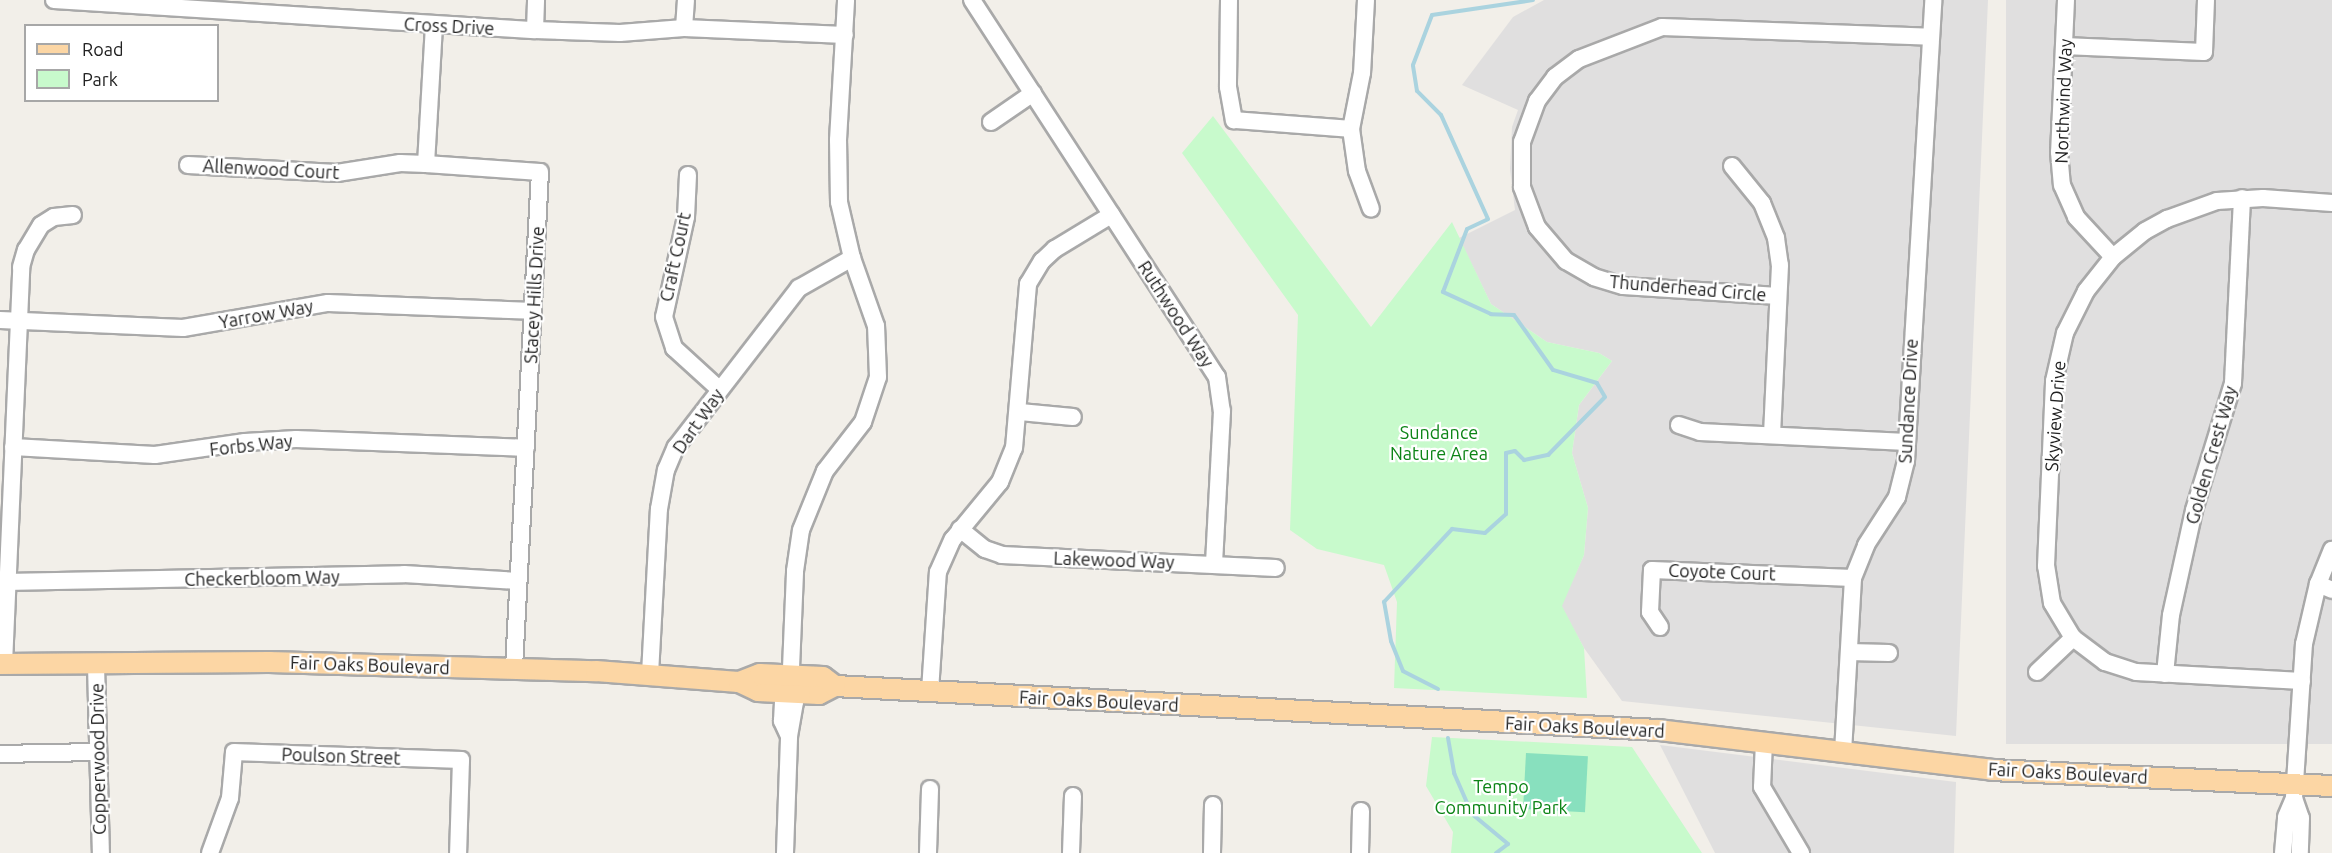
<!DOCTYPE html>
<html>
<head>
<meta charset="utf-8">
<style>
	body { margin:0 }
	#map { position:relative; width:2332px; height:853px; overflow:hidden; background:#f2efe9; font-family:Ubuntu,sans-serif }
	div>[style] { position:absolute }
	.residential>* { inset:0; background:#e0dfdf; transform-origin:0 0 }
	.park>* { inset:0; background:#c8facc }
	.pitch>* { inset:0; background:#88e0be; transform-origin:0 0 }
	.stream>* { height:4px; margin:-2px; padding:0 2px; transform-origin:2px; border-radius:2px; background:#aad3df }
	.roads { filter:drop-shadow(2px 0 #a9a9a9) drop-shadow(-2px 0 #a9a9a9) drop-shadow(0 2px #a9a9a9) drop-shadow(0 -2px #a9a9a9) }
	.minor>* { height:16px; margin:-8px; padding:0 8px; transform-origin:8px; border-radius:8px; background:#fff }
	.major>* { height:20px; margin:-10px; padding:0 10px; transform-origin:10px; border-radius:10px; background:#fcd6a4 }
	span { translate:-50% -50%; white-space:nowrap; text-align:center; line-height:1.15; -webkit-text-stroke:4.5px #fff; paint-order:stroke }
	.street-label { font-size:18px; color:#222 }
	.park-label { font-size:18px; color:#0c8416 }
	.legend { position:absolute; left:24px; top:24px; width:195px; height:78px; box-sizing:border-box; background:#fff; border:2px solid #a7a7a7; margin:0; padding:8px 10px; list-style:none; font-size:18px; color:#222 }
	.legend li { display:flex; align-items:center; gap:12px; height:30px }
	.legend b { width:30px; border:2px solid #a7a7a7 }
</style>
</head>
<body>
<div id="map">
	<div class="residential">
		<div style="clip-path:polygon(1544px 0,1988px 0,1956px 736px,1622px 701px,1584px 648px,1561px 606px,1584px 555px,1588px 508px,1572px 453px,1579px 405px,1612px 361px,1599px 353px,1547px 342px,1491px 304px,1459px 238px,1515px 210px,1510px 169px,1512px 127px,1518px 110px,1462px 85px,1513px 17px)"></div>
		<div style="left:2006px;top:0;width:326px;height:744px"></div>
		<div style="clip-path:polygon(1660px 745px,1956px 782px,1954px 853px,1715px 853px)"></div>
	</div>
	<div class="park">
		<div style="clip-path:polygon(1213px 116px,1371px 327px,1452px 222px,1491px 304px,1547px 342px,1599px 353px,1612px 361px,1579px 405px,1572px 453px,1588px 508px,1584px 555px,1562px 606px,1584px 648px,1587px 698px,1394px 688px,1397px 602px,1384px 565px,1317px 549px,1290px 530px,1298px 315px,1182px 153px)"></div>
		<div style="clip-path:polygon(1432px 737px,1632px 747px,1702px 853px,1451px 853px,1453px 832px,1426px 786px)"></div>
	</div>
	<div class="pitch">
		<div style="left:1526px;top:753px;width:62px;height:56px;rotate:3deg"></div>
	</div>
	<div class="stream">
		<div style="left:1438px;top:689px;width:39px;rotate:-153deg"></div>
		<div style="left:1403px;top:671px;width:32px;rotate:-112deg"></div>
		<div style="left:1391px;top:641px;width:40px;rotate:-100deg"></div>
		<div style="left:1384px;top:602px;width:100px;rotate:-47deg"></div>
		<div style="left:1452px;top:529px;width:33px;rotate:7deg"></div>
		<div style="left:1485px;top:533px;width:28px;rotate:-42deg"></div>
		<div style="left:1506px;top:514px;width:61px;rotate:-90deg"></div>
		<div style="left:1506px;top:453px;width:9px;rotate:-13deg"></div>
		<div style="left:1515px;top:451px;width:13px;rotate:45deg"></div>
		<div style="left:1524px;top:460px;width:25px;rotate:-12deg"></div>
		<div style="left:1548px;top:455px;width:81px;rotate:-45.5deg"></div>
		<div style="left:1605px;top:397px;width:16px;rotate:-120deg"></div>
		<div style="left:1597px;top:383px;width:46px;rotate:-163.5deg"></div>
		<div style="left:1553px;top:370px;width:67px;rotate:-125.3deg"></div>
		<div style="left:1514px;top:315px;width:23px;rotate:-178deg"></div>
		<div style="left:1491px;top:314px;width:53px;rotate:-155.4deg"></div>
		<div style="left:1443px;top:292px;width:67px;rotate:-69.1deg"></div>
		<div style="left:1467px;top:229px;width:23px;rotate:-25deg"></div>
		<div style="left:1488px;top:219px;width:114px;rotate:-114.3deg"></div>
		<div style="left:1441px;top:115px;width:34px;rotate:-135deg"></div>
		<div style="left:1417px;top:91px;width:26px;rotate:-99deg"></div>
		<div style="left:1413px;top:65px;width:53px;rotate:-69.2deg"></div>
		<div style="left:1432px;top:15px;width:102px;rotate:-8.4deg"></div>
		<div style="left:1448px;top:738px;width:36px;rotate:80deg"></div>
		<div style="left:1454px;top:773px;width:45px;rotate:66.3deg"></div>
		<div style="left:1472px;top:814px;width:47px;rotate:39.8deg"></div>
		<div style="left:1508px;top:844px;width:15px;rotate:143deg"></div>
	</div>
	<div class="roads">
		<div class="minor">
			<div style="left:54px;top:0;width:482px;rotate:3.6deg"></div>
			<div style="left:535px;top:30px;width:85px;rotate:2deg"></div>
			<div style="left:620px;top:33px;width:64px;rotate:-4.5deg"></div>
			<div style="left:684px;top:28px;width:161px;rotate:2.5deg"></div>
			<div style="left:972px;top:0;width:450px;rotate:57deg"></div>
			<div style="left:1217px;top:377px;width:34px;rotate:82deg"></div>
			<div style="left:1222px;top:411px;width:154px;rotate:93deg"></div>
			<div style="left:1229px;top:0;width:87px;rotate:90.7deg"></div>
			<div style="left:1228px;top:87px;width:34px;rotate:80deg"></div>
			<div style="left:1234px;top:120px;width:117px;rotate:4.4deg"></div>
			<div style="left:1366px;top:0;width:73px;rotate:93.1deg"></div>
			<div style="left:1362px;top:73px;width:57px;rotate:101.1deg"></div>
			<div style="left:1351px;top:129px;width:42px;rotate:81.9deg"></div>
			<div style="left:1357px;top:171px;width:40px;rotate:69.8deg"></div>
			<div style="left:2066px;top:0;width:152px;rotate:92.6deg"></div>
			<div style="left:2059px;top:152px;width:33px;rotate:85deg"></div>
			<div style="left:2062px;top:185px;width:35px;rotate:66deg"></div>
			<div style="left:2076px;top:217px;width:54px;rotate:47.2deg"></div>
			<div style="left:684px;top:28px;width:28px;rotate:-86deg"></div>
			<div style="left:535px;top:30px;width:30px;rotate:-88deg"></div>
			<div style="left:2064px;top:46px;width:140px;rotate:2.5deg"></div>
			<div style="left:2204px;top:52px;width:52px;rotate:-87.8deg"></div>
			<div style="left:991px;top:122px;width:51px;rotate:-34.6deg"></div>
			<div style="left:426px;top:164px;width:138px;rotate:-86.7deg"></div>
			<div style="left:188px;top:165px;width:149px;rotate:3.1deg"></div>
			<div style="left:337px;top:173px;width:64px;rotate:-9deg"></div>
			<div style="left:400px;top:163px;width:26px;rotate:2deg"></div>
			<div style="left:426px;top:164px;width:114px;rotate:4deg"></div>
			<div style="left:540px;top:172px;width:499px;rotate:93deg"></div>
			<div style="left:1732px;top:166px;width:48px;rotate:51deg"></div>
			<div style="left:1762px;top:203px;width:38px;rotate:68deg"></div>
			<div style="left:1776px;top:238px;width:27px;rotate:82deg"></div>
			<div style="left:1780px;top:265px;width:169px;rotate:92.7deg"></div>
			<div style="left:688px;top:175px;width:42px;rotate:92.7deg"></div>
			<div style="left:686px;top:217px;width:102px;rotate:102.4deg"></div>
			<div style="left:664px;top:317px;width:33px;rotate:72deg"></div>
			<div style="left:674px;top:348px;width:61px;rotate:42.3deg"></div>
			<div style="left:1778px;top:296px;width:155px;rotate:-176.3deg"></div>
			<div style="left:1623px;top:286px;width:30px;rotate:-163deg"></div>
			<div style="left:1594px;top:277px;width:32px;rotate:-150deg"></div>
			<div style="left:1566px;top:261px;width:45px;rotate:-130.5deg"></div>
			<div style="left:1537px;top:227px;width:43px;rotate:-110.6deg"></div>
			<div style="left:1522px;top:187px;width:45px;rotate:-90deg"></div>
			<div style="left:1522px;top:142px;width:44px;rotate:-69.9deg"></div>
			<div style="left:1537px;top:101px;width:30px;rotate:-53deg"></div>
			<div style="left:1555px;top:77px;width:30px;rotate:-37deg"></div>
			<div style="left:1579px;top:59px;width:89px;rotate:-21.1deg"></div>
			<div style="left:1662px;top:27px;width:269px;rotate:2.1deg"></div>
			<div style="left:0;top:320px;width:183px;rotate:2.5deg"></div>
			<div style="left:183px;top:328px;width:147px;rotate:-9.8deg"></div>
			<div style="left:328px;top:303px;width:205px;rotate:2.2deg"></div>
			<div style="left:1020px;top:412px;width:53px;rotate:5.4deg"></div>
			<div style="left:1679px;top:425px;width:22px;rotate:18deg"></div>
			<div style="left:1700px;top:432px;width:207px;rotate:2.8deg"></div>
			<div style="left:13px;top:447px;width:142px;rotate:3.2deg"></div>
			<div style="left:155px;top:455px;width:91px;rotate:-8.2deg"></div>
			<div style="left:245px;top:442px;width:51px;rotate:-3.4deg"></div>
			<div style="left:296px;top:439px;width:230px;rotate:2.2deg"></div>
			<div style="left:960px;top:529px;width:32px;rotate:39deg"></div>
			<div style="left:985px;top:549px;width:18px;rotate:19deg"></div>
			<div style="left:1002px;top:555px;width:274px;rotate:2.7deg"></div>
			<div style="left:5px;top:582px;width:399px;rotate:-1.1deg"></div>
			<div style="left:404px;top:574px;width:114px;rotate:3.5deg"></div>
			<div style="left:2318px;top:584px;width:15px;rotate:23deg"></div>
			<div style="left:1660px;top:627px;width:18px;rotate:-124deg"></div>
			<div style="left:1650px;top:612px;width:42px;rotate:-87.3deg"></div>
			<div style="left:1652px;top:570px;width:201px;rotate:2.3deg"></div>
			<div style="left:1849px;top:652px;width:40px;rotate:1.4deg"></div>
			<div style="left:4px;top:664px;width:397px;rotate:-87.5deg"></div>
			<div style="left:21px;top:267px;width:18px;rotate:-74deg"></div>
			<div style="left:26px;top:250px;width:29px;rotate:-59deg"></div>
			<div style="left:41px;top:225px;width:15px;rotate:-32deg"></div>
			<div style="left:54px;top:217px;width:19px;rotate:-6deg"></div>
			<div style="left:96px;top:665px;width:188px;rotate:88.5deg"></div>
			<div style="left:2037px;top:672px;width:50px;rotate:-43.4deg"></div>
			<div style="left:650px;top:674px;width:165px;rotate:-86.9deg"></div>
			<div style="left:659px;top:509px;width:40px;rotate:-80deg"></div>
			<div style="left:666px;top:470px;width:25px;rotate:-67deg"></div>
			<div style="left:676px;top:447px;width:201px;rotate:-52.3deg"></div>
			<div style="left:799px;top:288px;width:61px;rotate:-29.5deg"></div>
			<div style="left:2165px;top:674px;width:59px;rotate:-84.2deg"></div>
			<div style="left:2171px;top:615px;width:107px;rotate:-77.6deg"></div>
			<div style="left:2194px;top:510px;width:133px;rotate:-72.9deg"></div>
			<div style="left:2233px;top:383px;width:185px;rotate:-87.2deg"></div>
			<div style="left:2302px;top:681px;width:166px;rotate:-176.9deg"></div>
			<div style="left:2136px;top:672px;width:33px;rotate:-162deg"></div>
			<div style="left:2105px;top:662px;width:40px;rotate:-143deg"></div>
			<div style="left:2073px;top:638px;width:41px;rotate:-121deg"></div>
			<div style="left:2052px;top:603px;width:37px;rotate:-99deg"></div>
			<div style="left:2046px;top:566px;width:185px;rotate:-87.5deg"></div>
			<div style="left:2054px;top:381px;width:49px;rotate:-77.1deg"></div>
			<div style="left:2065px;top:333px;width:47px;rotate:-63.4deg"></div>
			<div style="left:2086px;top:291px;width:43px;rotate:-51.5deg"></div>
			<div style="left:2113px;top:257px;width:41px;rotate:-39.1deg"></div>
			<div style="left:2145px;top:231px;width:25px;rotate:-29deg"></div>
			<div style="left:2167px;top:219px;width:53px;rotate:-19.8deg"></div>
			<div style="left:2217px;top:201px;width:46px;rotate:-3.7deg"></div>
			<div style="left:2263px;top:198px;width:69px;rotate:4.1deg"></div>
			<div style="left:930px;top:691px;width:119px;rotate:-86.2deg"></div>
			<div style="left:938px;top:572px;width:36px;rotate:-66deg"></div>
			<div style="left:953px;top:539px;width:74px;rotate:-50.5deg"></div>
			<div style="left:1000px;top:482px;width:37px;rotate:-68deg"></div>
			<div style="left:1014px;top:448px;width:165px;rotate:-85.1deg"></div>
			<div style="left:1028px;top:284px;width:27px;rotate:-59deg"></div>
			<div style="left:1042px;top:261px;width:18px;rotate:-43deg"></div>
			<div style="left:1055px;top:249px;width:66px;rotate:-31.3deg"></div>
			<div style="left:789px;top:736px;width:17px;rotate:-115deg"></div>
			<div style="left:782px;top:721px;width:20px;rotate:-87deg"></div>
			<div style="left:783px;top:701px;width:11px;rotate:-52deg"></div>
			<div style="left:790px;top:692px;width:121px;rotate:-87.6deg"></div>
			<div style="left:795px;top:571px;width:41px;rotate:-81.7deg"></div>
			<div style="left:801px;top:530px;width:64px;rotate:-67.9deg"></div>
			<div style="left:825px;top:471px;width:62px;rotate:-52.2deg"></div>
			<div style="left:863px;top:422px;width:47px;rotate:-71.6deg"></div>
			<div style="left:878px;top:377px;width:51px;rotate:-92.2deg"></div>
			<div style="left:876px;top:326px;width:72px;rotate:-109.4deg"></div>
			<div style="left:852px;top:258px;width:57px;rotate:-103.1deg"></div>
			<div style="left:839px;top:202px;width:62px;rotate:-90.9deg"></div>
			<div style="left:838px;top:140px;width:140px;rotate:-86.7deg"></div>
			<div style="left:1764px;top:742px;width:45px;rotate:92.5deg"></div>
			<div style="left:1762px;top:787px;width:77px;rotate:59.4deg"></div>
			<div style="left:1843px;top:752px;width:174px;rotate:-86.7deg"></div>
			<div style="left:1853px;top:578px;width:35px;rotate:-68deg"></div>
			<div style="left:1866px;top:545px;width:57px;rotate:-57.1deg"></div>
			<div style="left:1897px;top:497px;width:37px;rotate:-76deg"></div>
			<div style="left:1906px;top:461px;width:462px;rotate:-86.6deg"></div>
			<div style="left:0;top:754px;width:98px;rotate:-1.2deg"></div>
			<div style="left:2294px;top:798px;width:154px;rotate:-86.3deg"></div>
			<div style="left:2304px;top:644px;width:62px;rotate:-76.9deg"></div>
			<div style="left:2318px;top:584px;width:37px;rotate:-68deg"></div>
			<div style="left:210px;top:853px;width:59px;rotate:-70deg"></div>
			<div style="left:230px;top:798px;width:46px;rotate:-85deg"></div>
			<div style="left:234px;top:752px;width:227px;rotate:2deg"></div>
			<div style="left:461px;top:760px;width:93px;rotate:91.8deg"></div>
			<div style="left:785px;top:853px;width:117px;rotate:-88deg"></div>
			<div style="left:789px;top:736px;width:35px;rotate:-80deg"></div>
			<div style="left:795px;top:702px;width:11px;rotate:-117deg"></div>
			<div style="left:928px;top:853px;width:64px;rotate:-88.2deg"></div>
			<div style="left:1071px;top:853px;width:57px;rotate:-88deg"></div>
			<div style="left:1212px;top:853px;width:48px;rotate:-88.8deg"></div>
			<div style="left:1360px;top:853px;width:42px;rotate:-88.6deg"></div>
			<div style="left:2283px;top:853px;width:36px;rotate:-85deg"></div>
			<div style="left:2286px;top:817px;width:21px;rotate:-67deg"></div>
			<div style="left:2294px;top:798px;width:21px;rotate:71deg"></div>
			<div style="left:2301px;top:818px;width:35px;rotate:92deg"></div>
		</div>
		<div class="major">
			<div style="left:0;top:664px;width:269px;rotate:-0.4deg"></div>
			<div style="left:269px;top:662px;width:327px;rotate:1.6deg"></div>
			<div style="left:596px;top:671px;width:143px;rotate:4.4deg"></div>
			<div style="left:739px;top:682px;width:21px;rotate:25deg"></div>
			<div style="left:758px;top:691px;width:61px;rotate:2.8deg"></div>
			<div style="left:819px;top:694px;width:18px;rotate:-27deg"></div>
			<div style="left:835px;top:686px;width:825px;rotate:3.06deg"></div>
			<div style="left:1659px;top:730px;width:335px;rotate:6.8deg"></div>
			<div style="left:1992px;top:770px;width:340px;rotate:2.7deg"></div>
			<div style="left:739px;top:682px;width:22px;rotate:-21deg"></div>
			<div style="left:760px;top:674px;width:63px;rotate:2.7deg"></div>
			<div style="left:823px;top:677px;width:15px;rotate:37deg"></div>
		</div>
	</div>
	<div class="street-label">
		<span style="left:449px;top:26px;rotate:3deg">Cross Drive</span>
		<span style="left:2063px;top:101px;rotate:-88deg">Northwind Way</span>
		<span style="left:271px;top:169px;rotate:3deg">Allenwood Court</span>
		<span style="left:675px;top:257px;rotate:-78deg">Craft Court</span>
		<span style="left:1688px;top:288px;rotate:5deg">Thunderhead Circle</span>
		<span style="left:534px;top:295px;rotate:-87deg">Stacey Hills Drive</span>
		<span style="left:266px;top:314px;rotate:-10deg">Yarrow Way</span>
		<span style="left:1176px;top:314px;rotate:57deg">Ruthwood Way</span>
		<span style="left:1908px;top:401px;rotate:-87deg">Sundance Drive</span>
		<span style="left:2055px;top:416px;rotate:-86deg">Skyview Drive</span>
		<span style="left:698px;top:421px;rotate:-55deg">Dart Way</span>
		<span style="left:251px;top:445px;rotate:-6deg">Forbs Way</span>
		<span style="left:2211px;top:455px;rotate:-74deg">Golden Crest Way</span>
		<span style="left:1114px;top:560px;rotate:2deg">Lakewood Way</span>
		<span style="left:1722px;top:572px;rotate:2deg">Coyote Court</span>
		<span style="left:262px;top:578px;rotate:-1deg">Checkerbloom Way</span>
		<span style="left:370px;top:665px;rotate:2deg">Fair Oaks Boulevard</span>
		<span style="left:1099px;top:701px;rotate:3deg">Fair Oaks Boulevard</span>
		<span style="left:1585px;top:727px;rotate:3deg">Fair Oaks Boulevard</span>
		<span style="left:341px;top:756px;rotate:2deg">Poulson Street</span>
		<span style="left:98px;top:759px;rotate:-91deg">Copperwood Drive</span>
		<span style="left:2068px;top:773px;rotate:3deg">Fair Oaks Boulevard</span>
	</div>
	<div class="park-label">
		<span style="left:1439px;top:443px">Sundance<br>Nature Area</span>
		<span style="left:1501px;top:797px">Tempo<br>Community Park</span>
	</div>
	<ul class="legend">
	<li><b style="height:8px;background:#fcd6a4"></b>Road</li>
	<li><b style="height:16px;background:#c8facc"></b>Park</li>
	</ul>
</div>
</body>
</html>
